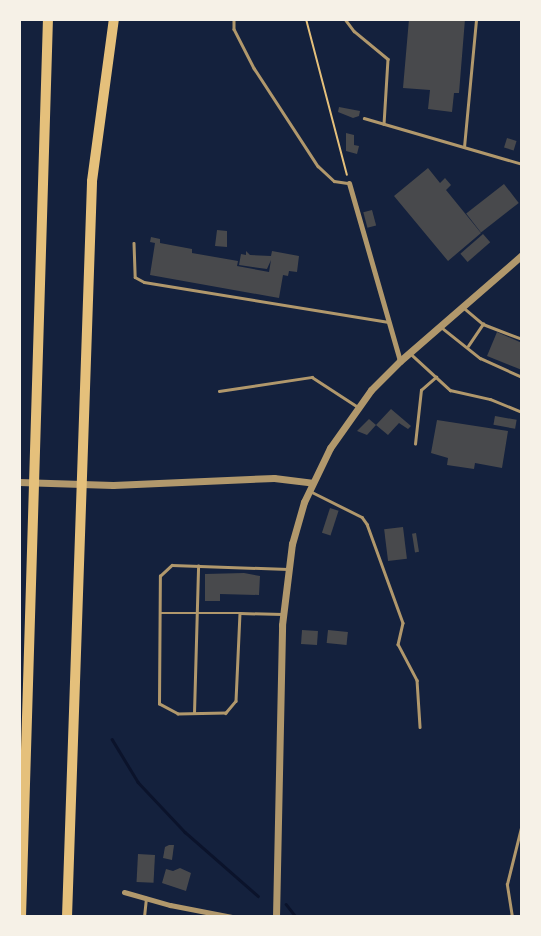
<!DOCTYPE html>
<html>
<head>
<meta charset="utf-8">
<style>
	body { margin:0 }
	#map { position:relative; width:541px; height:936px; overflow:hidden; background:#14213d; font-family:Cabin,sans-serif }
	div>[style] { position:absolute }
	.stream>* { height:2.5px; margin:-1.25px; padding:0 1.25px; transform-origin:1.25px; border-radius:1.25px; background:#0b132b }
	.building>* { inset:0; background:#48494c; transform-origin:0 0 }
	.path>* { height:2px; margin:-1px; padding:0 1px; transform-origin:1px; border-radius:1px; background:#e5c07b }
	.service>* { height:2.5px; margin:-1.25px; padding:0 1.25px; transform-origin:1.25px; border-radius:1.25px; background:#b1986c }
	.minor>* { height:5px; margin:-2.5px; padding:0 2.5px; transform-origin:2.5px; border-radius:2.5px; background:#b1986c }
	.tertiary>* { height:7px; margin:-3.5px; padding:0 3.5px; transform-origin:3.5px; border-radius:3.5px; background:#b1986c }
	.motorway>* { height:10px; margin:-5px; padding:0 5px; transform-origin:5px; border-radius:5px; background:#e5c07b }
	span { translate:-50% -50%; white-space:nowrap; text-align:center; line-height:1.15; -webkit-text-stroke:5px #f6f1e7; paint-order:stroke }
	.frame { position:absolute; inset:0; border:21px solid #f6f1e7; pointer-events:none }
</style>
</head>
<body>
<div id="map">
	<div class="stream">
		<div style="left:112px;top:739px;width:50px;rotate:58.8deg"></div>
		<div style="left:138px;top:782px;width:69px;rotate:46.8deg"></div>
		<div style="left:185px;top:832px;width:97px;rotate:41.2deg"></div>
		<div style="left:286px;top:904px;width:16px;rotate:52deg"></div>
	</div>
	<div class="building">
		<div style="clip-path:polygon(409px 19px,465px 19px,459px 93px,454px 93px,452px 112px,428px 109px,430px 90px,403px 88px)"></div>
		<div style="clip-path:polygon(339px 107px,360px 111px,359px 116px,353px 118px,338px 112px)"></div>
		<div style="clip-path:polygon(346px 133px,354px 135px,354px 145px,359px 146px,357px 154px,346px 151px)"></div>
		<div style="left:507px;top:138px;width:10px;height:10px;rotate:17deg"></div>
		<div style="clip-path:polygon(428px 168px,440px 183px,445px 178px,451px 185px,446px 190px,481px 233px,448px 261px,394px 196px)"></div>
		<div style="left:504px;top:184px;width:24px;height:48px;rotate:52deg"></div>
		<div style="left:372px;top:210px;width:16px;height:9px;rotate:75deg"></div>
		<div style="clip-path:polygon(217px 230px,227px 231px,227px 247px,215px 246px)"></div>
		<div style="left:483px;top:234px;width:11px;height:30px;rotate:49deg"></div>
		<div style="clip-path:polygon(151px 237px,160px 239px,160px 243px,192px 249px,192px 253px,238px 261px,237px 266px,269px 272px,271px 260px,267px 269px,239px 265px,241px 254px,246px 255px,246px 251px,250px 255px,271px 256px,272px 251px,299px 256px,297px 272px,289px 271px,288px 276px,283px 275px,279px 298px,150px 275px,155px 243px,150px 242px)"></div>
		<div style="clip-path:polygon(497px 332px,522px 343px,522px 370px,487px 356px)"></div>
		<div style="clip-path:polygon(391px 409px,411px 426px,408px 429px,399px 423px,388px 435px,376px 425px)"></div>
		<div style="left:495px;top:416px;width:22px;height:9px;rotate:10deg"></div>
		<div style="clip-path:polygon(369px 419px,376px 425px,367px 435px,357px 431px)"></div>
		<div style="clip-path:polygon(437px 420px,508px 431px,502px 468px,475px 463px,474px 469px,447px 465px,448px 458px,431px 453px)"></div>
		<div style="left:330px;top:508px;width:9px;height:26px;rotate:18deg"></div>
		<div style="left:403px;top:527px;width:32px;height:19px;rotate:83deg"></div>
		<div style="left:416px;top:533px;width:19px;height:4px;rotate:81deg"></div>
		<div style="clip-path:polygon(244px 573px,260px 576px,259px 595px,220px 594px,220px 601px,205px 601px,205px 574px)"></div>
		<div style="left:302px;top:630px;width:16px;height:14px;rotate:4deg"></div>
		<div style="left:328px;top:630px;width:20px;height:13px;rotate:6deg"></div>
		<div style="clip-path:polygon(169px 845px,174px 845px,172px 860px,163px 858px,165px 847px)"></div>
		<div style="left:138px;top:854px;width:17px;height:28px;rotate:3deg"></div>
		<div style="clip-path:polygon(180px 868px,191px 873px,186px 891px,162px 883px,166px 869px,173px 871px)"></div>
	</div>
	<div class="path">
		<div style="left:306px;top:19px;width:161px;rotate:75.3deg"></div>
	</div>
	<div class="service">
		<div style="left:234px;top:19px;width:10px;rotate:90deg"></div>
		<div style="left:234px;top:29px;width:44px;rotate:62.9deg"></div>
		<div style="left:254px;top:68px;width:117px;rotate:56.9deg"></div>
		<div style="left:318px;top:166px;width:22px;rotate:43deg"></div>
		<div style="left:334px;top:181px;width:15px;rotate:8deg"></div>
		<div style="left:345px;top:19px;width:15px;rotate:53deg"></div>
		<div style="left:354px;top:31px;width:44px;rotate:39.5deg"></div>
		<div style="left:388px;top:59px;width:65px;rotate:93.5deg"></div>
		<div style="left:364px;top:118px;width:165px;rotate:16.2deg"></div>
		<div style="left:464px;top:147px;width:129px;rotate:-84.6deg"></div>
		<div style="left:134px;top:243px;width:34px;rotate:88deg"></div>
		<div style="left:135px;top:277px;width:10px;rotate:29deg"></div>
		<div style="left:144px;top:282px;width:246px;rotate:9.3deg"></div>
		<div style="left:464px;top:308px;width:25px;rotate:40deg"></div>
		<div style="left:483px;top:324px;width:42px;rotate:21deg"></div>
		<div style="left:441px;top:327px;width:50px;rotate:38.5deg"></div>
		<div style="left:480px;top:358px;width:46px;rotate:24.3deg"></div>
		<div style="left:468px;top:346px;width:27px;rotate:-56deg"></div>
		<div style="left:412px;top:355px;width:52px;rotate:42.6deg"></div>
		<div style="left:450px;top:390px;width:41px;rotate:12.7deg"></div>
		<div style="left:490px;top:399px;width:35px;rotate:22deg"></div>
		<div style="left:219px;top:391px;width:94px;rotate:-8.6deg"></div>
		<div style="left:312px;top:377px;width:55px;rotate:33.1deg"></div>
		<div style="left:415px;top:444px;width:54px;rotate:-83.7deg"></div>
		<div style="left:421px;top:390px;width:20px;rotate:-41deg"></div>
		<div style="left:312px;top:492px;width:56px;rotate:26.6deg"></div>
		<div style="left:362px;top:517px;width:9px;rotate:54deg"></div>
		<div style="left:367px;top:524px;width:105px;rotate:70deg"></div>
		<div style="left:403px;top:623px;width:22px;rotate:103deg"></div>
		<div style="left:398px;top:644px;width:41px;rotate:62.2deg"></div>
		<div style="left:417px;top:680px;width:47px;rotate:86.3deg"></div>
		<div style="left:160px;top:613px;width:80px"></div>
		<div style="left:240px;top:613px;width:88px;rotate:92.6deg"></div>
		<div style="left:236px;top:701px;width:16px;rotate:130deg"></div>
		<div style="left:226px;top:713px;width:48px;rotate:178.8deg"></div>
		<div style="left:178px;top:714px;width:21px;rotate:-152deg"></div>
		<div style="left:159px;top:704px;width:128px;rotate:-89.6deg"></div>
		<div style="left:160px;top:576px;width:16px;rotate:-43deg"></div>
		<div style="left:172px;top:565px;width:116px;rotate:2deg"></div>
		<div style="left:240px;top:613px;width:42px;rotate:1.4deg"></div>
		<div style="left:194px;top:713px;width:147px;rotate:-88.4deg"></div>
		<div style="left:144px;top:917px;width:19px;rotate:-84deg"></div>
		<div style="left:512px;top:917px;width:33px;rotate:-99deg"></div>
		<div style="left:507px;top:884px;width:62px;rotate:-76deg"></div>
	</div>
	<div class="minor">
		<div style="left:349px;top:183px;width:185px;rotate:74deg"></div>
		<div style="left:124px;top:892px;width:48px;rotate:15.8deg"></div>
		<div style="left:170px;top:905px;width:63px;rotate:11deg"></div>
	</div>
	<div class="tertiary">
		<div style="left:19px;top:482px;width:94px;rotate:1.8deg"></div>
		<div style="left:113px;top:485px;width:161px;rotate:-2.5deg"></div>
		<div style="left:274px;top:478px;width:38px;rotate:7deg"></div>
		<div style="left:276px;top:917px;width:292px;rotate:-88.8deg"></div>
		<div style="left:282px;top:625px;width:82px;rotate:-83deg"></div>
		<div style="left:292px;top:544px;width:44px;rotate:-74.1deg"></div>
		<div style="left:304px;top:502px;width:60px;rotate:-64.3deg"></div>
		<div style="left:330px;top:448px;width:71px;rotate:-54.7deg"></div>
		<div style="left:371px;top:390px;width:41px;rotate:-45deg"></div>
		<div style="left:400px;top:361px;width:162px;rotate:-41deg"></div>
	</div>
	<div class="motorway">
		<div style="left:21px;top:917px;width:898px;rotate:-88.28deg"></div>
		<div style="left:67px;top:917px;width:736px;rotate:-88.05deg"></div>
		<div style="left:92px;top:181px;width:163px;rotate:-82.3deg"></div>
	</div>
	<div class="frame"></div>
</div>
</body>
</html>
